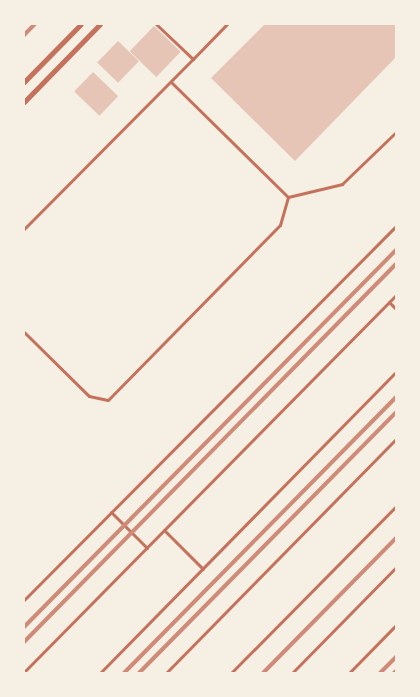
<!DOCTYPE html>
<html>
<head>
<meta charset="utf-8">
<style>
	body { margin:0 }
	#map { position:relative; width:420px; height:697px; overflow:hidden; background:#f6efe4; font-family:Manrope,sans-serif }
	div>[style] { position:absolute }
	.building>* { inset:0; background:#e6c5b7; transform-origin:0 0 }
	.service>* { height:3px; margin:-1.5px; padding:0 1.5px; transform-origin:1.5px; border-radius:1.5px; background:#c5725c }
	.minor>* { height:5px; margin:-2.5px; padding:0 2.5px; transform-origin:2.5px; border-radius:2.5px; background:#c5725c }
	.rail>* { height:4px; margin:-2px; padding:0 2px; transform-origin:2px; border-radius:2px; background:#cf8b77 }
	span { translate:-50% -50%; white-space:nowrap; text-align:center; line-height:1.15; -webkit-text-stroke:4px #f6efe4; paint-order:stroke }
	.frame { position:absolute; inset:0; border:25px solid #f6efe4; pointer-events:none }
</style>
</head>
<body>
<div id="map">
	<div class="building">
		<div style="clip-path:polygon(265px 24px,396px 24px,396px 57px,295px 161px,211px 78px)"></div>
		<div style="left:154px;top:26px;width:37px;height:35px;rotate:44deg"></div>
		<div style="left:118px;top:41px;width:29px;height:30px;rotate:44deg"></div>
		<div style="left:93px;top:72px;width:35px;height:27px;rotate:44deg"></div>
	</div>
	<div class="service">
		<div style="left:156px;top:24px;width:51px;rotate:43.4deg"></div>
		<div style="left:193px;top:59px;width:49px;rotate:-45.8deg"></div>
		<div style="left:171px;top:82px;width:164px;rotate:44.5deg"></div>
		<div style="left:288px;top:197px;width:56px;rotate:-13.5deg"></div>
		<div style="left:342px;top:184px;width:75px;rotate:-43.9deg"></div>
		<div style="left:24px;top:229px;width:240px;rotate:-45.2deg"></div>
		<div style="left:389px;top:302px;width:10px;rotate:45deg"></div>
		<div style="left:24px;top:332px;width:91px;rotate:44.6deg"></div>
		<div style="left:89px;top:396px;width:19px;rotate:12deg"></div>
		<div style="left:108px;top:400px;width:245px;rotate:-45.5deg"></div>
		<div style="left:280px;top:225px;width:29px;rotate:-74deg"></div>
		<div style="left:111px;top:512px;width:51px;rotate:45deg"></div>
		<div style="left:164px;top:530px;width:55px;rotate:45deg"></div>
		<div style="left:24px;top:600px;width:528px;rotate:-45.15deg"></div>
		<div style="left:24px;top:672px;width:530px;rotate:-45.38deg"></div>
		<div style="left:100px;top:673px;width:422px;rotate:-45.5deg"></div>
		<div style="left:166px;top:673px;width:328px;rotate:-45.5deg"></div>
		<div style="left:231px;top:673px;width:235px;rotate:-45.3deg"></div>
		<div style="left:292px;top:673px;width:148px;rotate:-45.5deg"></div>
		<div style="left:349px;top:673px;width:67px;rotate:-45.6deg"></div>
	</div>
	<div class="minor">
		<div style="left:24px;top:82px;width:81px;rotate:-45.5deg"></div>
		<div style="left:24px;top:102px;width:109px;rotate:-45.7deg"></div>
	</div>
	<div class="rail">
		<div style="left:24px;top:35px;width:16px;rotate:-45deg"></div>
		<div style="left:24px;top:627px;width:530px;rotate:-45.38deg"></div>
		<div style="left:24px;top:642px;width:530px;rotate:-45.46deg"></div>
		<div style="left:124px;top:673px;width:388px;rotate:-45.4deg"></div>
		<div style="left:139px;top:673px;width:366px;rotate:-45.4deg"></div>
		<div style="left:263px;top:673px;width:190px;rotate:-45.4deg"></div>
		<div style="left:380px;top:673px;width:23px;rotate:-45deg"></div>
		<div style="left:394px;top:673px;width:3px;rotate:-45deg"></div>
	</div>
	<div class="frame"></div>
</div>
</body>
</html>
